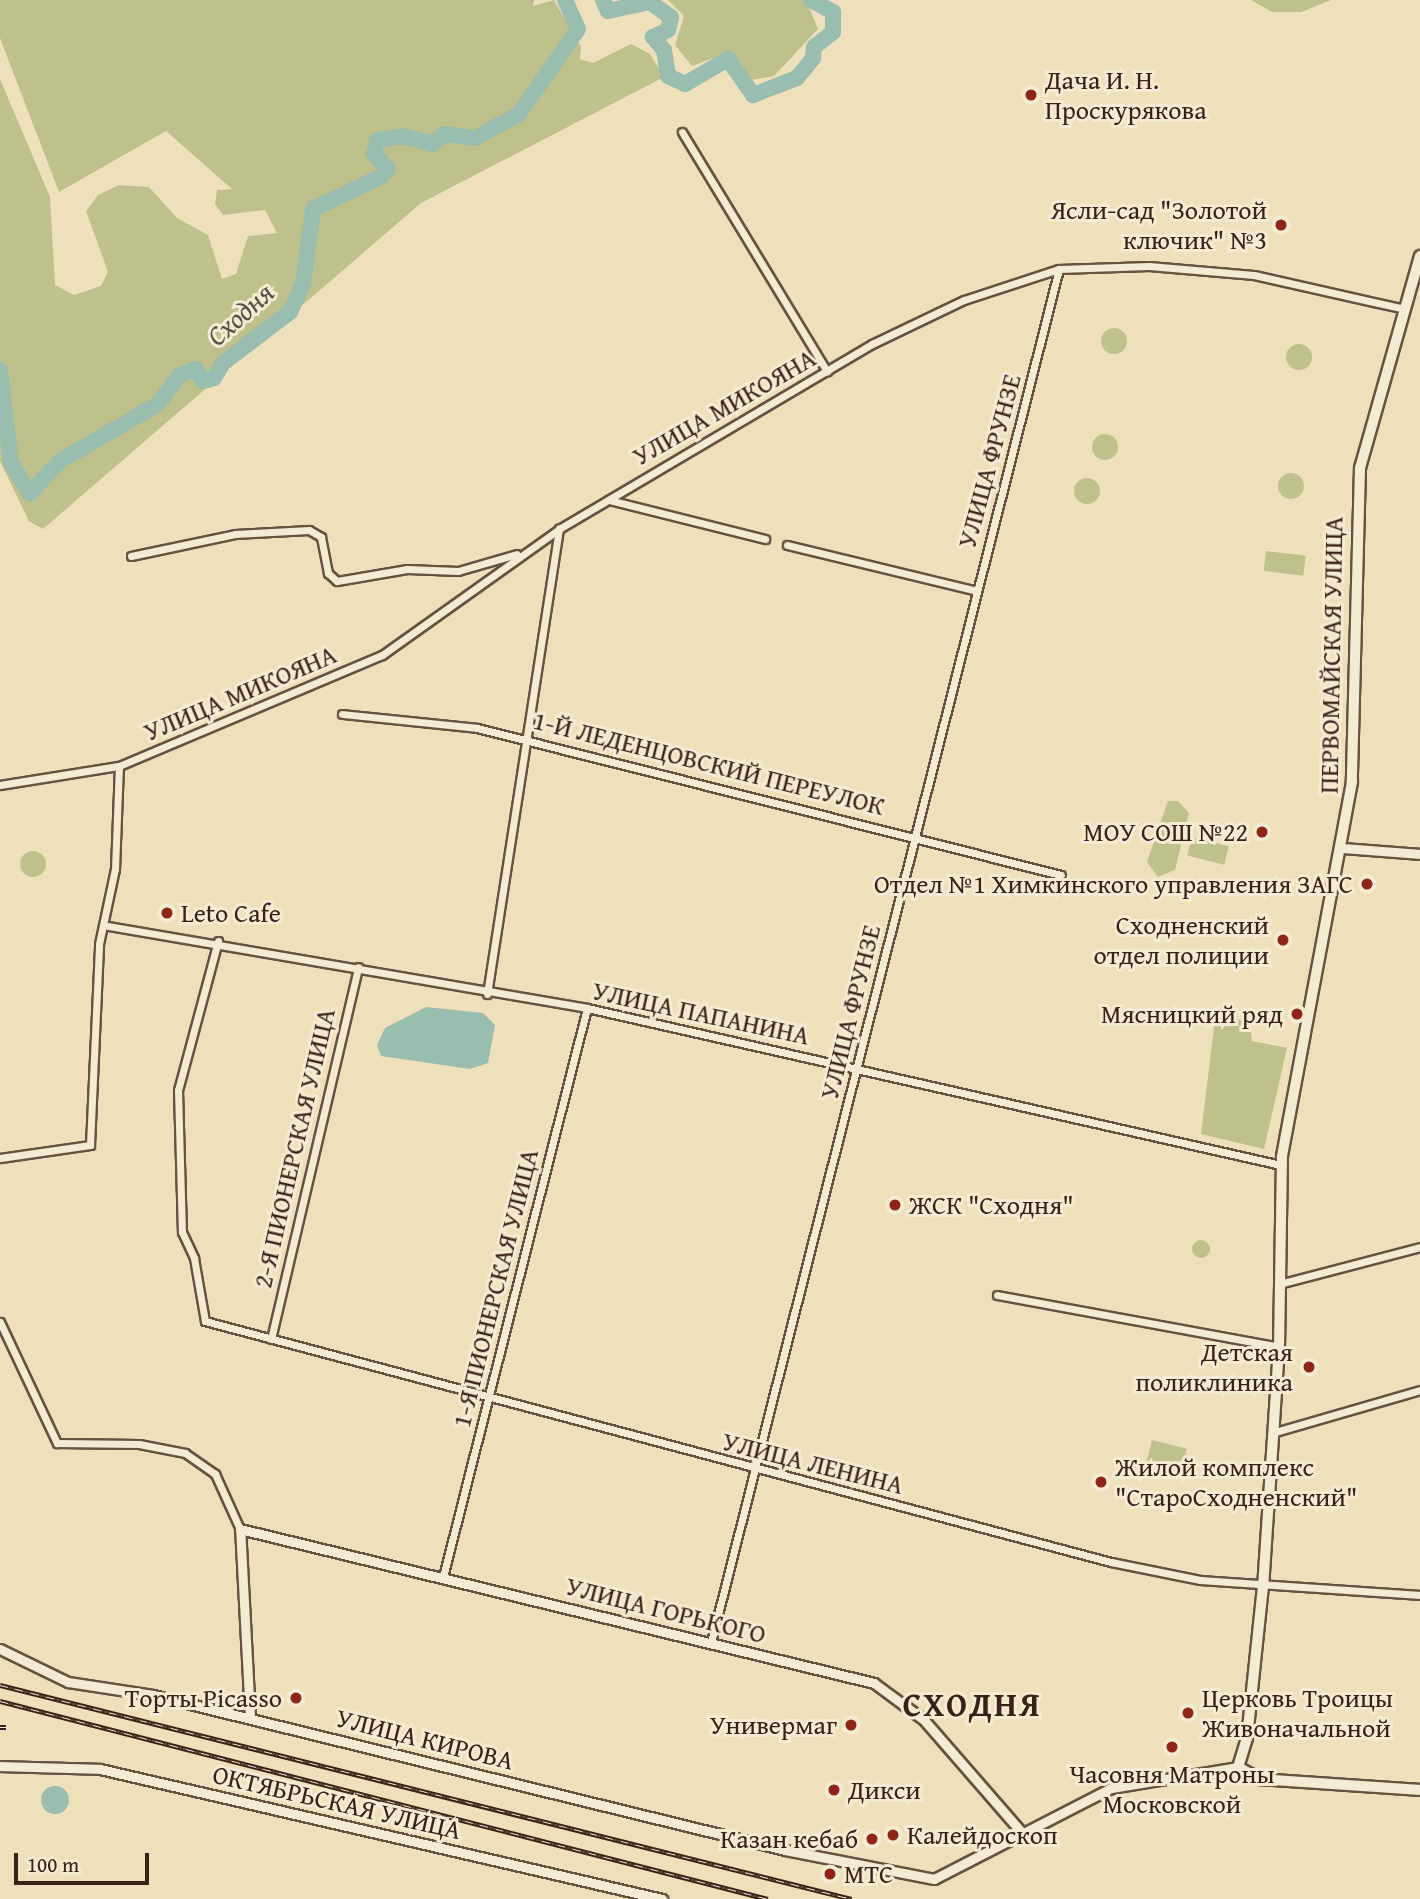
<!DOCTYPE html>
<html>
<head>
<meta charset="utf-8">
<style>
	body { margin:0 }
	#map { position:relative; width:1420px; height:1899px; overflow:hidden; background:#eee0bb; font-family:"Gentium Book Plus",serif }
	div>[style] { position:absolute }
	.green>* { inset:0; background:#bec18c; transform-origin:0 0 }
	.round { border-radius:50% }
	.water>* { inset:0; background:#99bdae }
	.river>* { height:16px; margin:-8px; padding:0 8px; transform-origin:8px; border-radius:8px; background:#99bdae }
	.roads { filter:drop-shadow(2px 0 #675141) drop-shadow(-2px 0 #675141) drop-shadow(0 2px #675141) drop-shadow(0 -2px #675141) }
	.minor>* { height:7px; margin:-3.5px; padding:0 3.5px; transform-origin:3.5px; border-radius:3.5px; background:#f4ebd3 }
	.tertiary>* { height:9px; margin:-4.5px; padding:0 4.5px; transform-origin:4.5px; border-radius:4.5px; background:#f4ebd3 }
	.secondary>* { height:10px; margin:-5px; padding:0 5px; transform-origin:5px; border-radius:5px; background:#f4ebd3 }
	.rail>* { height:5px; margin-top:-2.5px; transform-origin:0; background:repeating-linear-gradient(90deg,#f4ebd3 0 8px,#3a2118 0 16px); box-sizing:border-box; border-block:2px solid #3a2118 }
	.dots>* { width:19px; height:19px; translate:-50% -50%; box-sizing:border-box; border:4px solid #f4ebd3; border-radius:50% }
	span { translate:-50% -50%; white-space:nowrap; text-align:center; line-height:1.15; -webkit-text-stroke:6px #f4ebd3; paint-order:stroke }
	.poi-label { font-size:26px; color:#3a2118 }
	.left { translate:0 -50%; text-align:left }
	.right { translate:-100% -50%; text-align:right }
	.street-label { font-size:26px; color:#3a2118 }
	.water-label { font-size:28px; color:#565045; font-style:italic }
	.district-label { font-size:33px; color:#3a2118; font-weight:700; letter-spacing:2px }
	.scale { position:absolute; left:14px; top:1853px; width:135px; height:32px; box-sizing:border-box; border:4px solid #3a2118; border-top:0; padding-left:9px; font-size:21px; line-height:24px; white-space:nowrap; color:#3a2118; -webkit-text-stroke:5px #f4ebd3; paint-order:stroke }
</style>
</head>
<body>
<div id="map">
	<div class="green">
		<div style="clip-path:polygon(0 0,534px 0,533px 6px,554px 0,581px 47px,580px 59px,593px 63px,631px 44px,650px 54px,664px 77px,421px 203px,43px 529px,29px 521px,0 461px,0 79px,50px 197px,55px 285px,74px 295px,101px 286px,108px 272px,86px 211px,98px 195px,119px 185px,149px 187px,177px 218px,208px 235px,222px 279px,236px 274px,248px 236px,277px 233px,265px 210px,223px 215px,215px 204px,217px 190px,232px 189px,166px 131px,59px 192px,0 38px)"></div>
		<div style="clip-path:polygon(668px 0,806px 0,818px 29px,774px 76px,746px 81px,732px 51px,692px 66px,675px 45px,684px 16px)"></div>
		<div style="clip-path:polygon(1251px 0,1331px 0,1301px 12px,1272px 12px)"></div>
		<div class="round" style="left:1101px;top:328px;width:26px;height:26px"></div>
		<div class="round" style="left:1286px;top:344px;width:26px;height:26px"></div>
		<div class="round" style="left:1092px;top:434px;width:26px;height:26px"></div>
		<div class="round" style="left:1278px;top:473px;width:26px;height:26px"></div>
		<div class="round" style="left:1074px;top:478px;width:26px;height:26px"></div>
		<div style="left:1266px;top:551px;width:40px;height:20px;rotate:7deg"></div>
		<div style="clip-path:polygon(1168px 801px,1178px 801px,1189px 813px,1175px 870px,1158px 877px,1147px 862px)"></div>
		<div style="left:1192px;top:837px;width:38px;height:19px;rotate:14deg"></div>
		<div class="round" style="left:20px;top:851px;width:26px;height:26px"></div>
		<div style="clip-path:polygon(1216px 1011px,1250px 1024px,1252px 1041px,1287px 1048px,1264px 1149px,1201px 1134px)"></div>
		<div class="round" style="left:1192px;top:1240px;width:18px;height:18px"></div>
		<div style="left:1152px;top:1440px;width:36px;height:24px;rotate:14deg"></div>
	</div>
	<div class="water">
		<div style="clip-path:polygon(426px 1007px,483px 1013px,495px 1025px,488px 1063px,470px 1069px,381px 1056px,377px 1045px,385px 1028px)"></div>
		<div class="round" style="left:41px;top:1786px;width:28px;height:28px"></div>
	</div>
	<div class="river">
		<div style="left:603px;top:0;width:12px;rotate:66deg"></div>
		<div style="left:608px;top:11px;width:43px;rotate:-12.1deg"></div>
		<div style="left:650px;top:2px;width:26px;rotate:36deg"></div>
		<div style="left:671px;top:17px;width:13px;rotate:103deg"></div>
		<div style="left:668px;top:30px;width:17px;rotate:155deg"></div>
		<div style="left:653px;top:37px;width:17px;rotate:50deg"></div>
		<div style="left:664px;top:50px;width:26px;rotate:81deg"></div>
		<div style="left:668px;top:76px;width:19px;rotate:25deg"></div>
		<div style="left:685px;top:84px;width:50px;rotate:-30.2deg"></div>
		<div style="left:728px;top:59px;width:44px;rotate:55.2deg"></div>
		<div style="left:753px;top:95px;width:47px;rotate:-21.1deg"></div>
		<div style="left:797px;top:78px;width:26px;rotate:-51deg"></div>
		<div style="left:813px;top:58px;width:11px;rotate:-85deg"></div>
		<div style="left:814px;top:47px;width:24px;rotate:-38deg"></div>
		<div style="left:833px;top:32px;width:20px;rotate:-90deg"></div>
		<div style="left:833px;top:12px;width:25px;rotate:-151deg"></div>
		<div style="left:0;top:370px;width:94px;rotate:83.3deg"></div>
		<div style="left:11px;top:463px;width:36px;rotate:58deg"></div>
		<div style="left:30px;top:493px;width:44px;rotate:-46.8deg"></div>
		<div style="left:60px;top:461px;width:113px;rotate:-30.2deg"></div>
		<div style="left:158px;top:404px;width:36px;rotate:-53deg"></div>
		<div style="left:180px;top:375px;width:17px;rotate:-21deg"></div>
		<div style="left:196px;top:369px;width:14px;rotate:60deg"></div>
		<div style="left:203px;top:381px;width:11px;rotate:-15deg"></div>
		<div style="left:214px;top:378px;width:17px;rotate:-59deg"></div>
		<div style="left:223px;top:363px;width:84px;rotate:-37.3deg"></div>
		<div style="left:290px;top:312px;width:31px;rotate:-65deg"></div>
		<div style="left:303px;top:284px;width:76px;rotate:-82.4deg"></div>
		<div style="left:313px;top:209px;width:76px;rotate:-25.6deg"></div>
		<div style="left:382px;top:176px;width:9px;rotate:-49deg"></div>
		<div style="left:388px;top:169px;width:21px;rotate:-133deg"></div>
		<div style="left:374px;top:154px;width:14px;rotate:-78deg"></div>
		<div style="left:377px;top:140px;width:27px;rotate:-8deg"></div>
		<div style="left:404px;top:136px;width:29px;rotate:16deg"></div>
		<div style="left:432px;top:144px;width:16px;rotate:-38deg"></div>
		<div style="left:445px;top:134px;width:30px;rotate:8deg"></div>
		<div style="left:475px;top:138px;width:50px;rotate:-28.6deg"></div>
		<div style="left:519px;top:114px;width:103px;rotate:-55.2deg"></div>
		<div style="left:578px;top:29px;width:32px;rotate:-114deg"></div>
	</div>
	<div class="roads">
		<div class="minor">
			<div style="left:682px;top:132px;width:280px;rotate:58.8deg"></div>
			<div style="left:609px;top:500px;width:161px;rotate:14deg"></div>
			<div style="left:787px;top:545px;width:195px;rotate:13.6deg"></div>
			<div style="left:131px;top:556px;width:106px;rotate:-11.9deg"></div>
			<div style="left:235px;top:534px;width:74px;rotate:-3.1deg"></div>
			<div style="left:309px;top:530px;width:14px;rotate:30deg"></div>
			<div style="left:321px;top:537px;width:37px;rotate:79deg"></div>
			<div style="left:328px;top:573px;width:12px;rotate:42deg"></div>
			<div style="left:337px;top:581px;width:71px;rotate:-9.7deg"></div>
			<div style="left:407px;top:569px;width:51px;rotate:2.2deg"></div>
			<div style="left:458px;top:571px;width:61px;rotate:-16.1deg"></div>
			<div style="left:342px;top:714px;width:136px;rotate:5.9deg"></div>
			<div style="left:477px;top:728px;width:602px;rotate:14.13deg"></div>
			<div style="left:0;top:785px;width:121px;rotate:-9.1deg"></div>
			<div style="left:108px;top:926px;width:486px;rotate:9.7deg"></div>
			<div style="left:587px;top:1008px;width:712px;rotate:12.75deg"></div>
			<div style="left:218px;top:941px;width:154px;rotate:105deg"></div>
			<div style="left:178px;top:1090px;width:142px;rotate:88.4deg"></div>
			<div style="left:182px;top:1232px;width:29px;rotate:65deg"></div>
			<div style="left:194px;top:1258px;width:64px;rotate:80.1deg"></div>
			<div style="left:205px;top:1321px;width:938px;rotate:14.9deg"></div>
			<div style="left:1111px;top:1562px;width:91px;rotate:11.4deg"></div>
			<div style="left:1200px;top:1580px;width:221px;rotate:3.9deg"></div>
			<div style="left:487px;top:994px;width:471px;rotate:-81.2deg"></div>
			<div style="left:0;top:1158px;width:91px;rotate:-8.2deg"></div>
			<div style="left:90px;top:1145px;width:201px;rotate:-87.4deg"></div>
			<div style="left:99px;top:944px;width:77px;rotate:-78deg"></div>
			<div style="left:115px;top:869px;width:103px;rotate:-87.8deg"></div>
			<div style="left:119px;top:766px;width:285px;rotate:-22.9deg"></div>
			<div style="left:382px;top:655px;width:217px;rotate:-35.4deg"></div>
			<div style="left:559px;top:529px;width:364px;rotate:-30.6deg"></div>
			<div style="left:872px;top:344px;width:102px;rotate:-25.6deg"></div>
			<div style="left:964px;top:300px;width:100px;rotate:-18.1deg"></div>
			<div style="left:1059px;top:269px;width:90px;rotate:-1.9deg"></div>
			<div style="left:1149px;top:266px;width:105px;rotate:4.9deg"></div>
			<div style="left:1254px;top:275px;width:151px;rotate:12.7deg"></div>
			<div style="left:1279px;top:1284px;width:146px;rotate:-14.7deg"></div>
			<div style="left:997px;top:1295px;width:287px;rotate:10.4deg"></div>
			<div style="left:0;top:1322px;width:134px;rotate:64.8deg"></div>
			<div style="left:57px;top:1443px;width:82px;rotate:0.7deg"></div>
			<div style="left:139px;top:1444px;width:47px;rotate:11.1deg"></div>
			<div style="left:185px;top:1453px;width:37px;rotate:35deg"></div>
			<div style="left:215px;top:1474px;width:60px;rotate:65.6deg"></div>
			<div style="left:271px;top:1339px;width:382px;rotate:-76.8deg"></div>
			<div style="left:1272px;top:1433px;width:154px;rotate:-16.2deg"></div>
			<div style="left:443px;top:1577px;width:587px;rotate:-75.8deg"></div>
			<div style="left:711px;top:1642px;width:1416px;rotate:-75.78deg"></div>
		</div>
		<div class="tertiary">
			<div style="left:1344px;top:848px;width:76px;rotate:4.5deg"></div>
			<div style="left:0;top:1649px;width:76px;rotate:25.9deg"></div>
			<div style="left:68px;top:1682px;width:86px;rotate:8.7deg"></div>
			<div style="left:153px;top:1695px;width:651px;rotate:13.78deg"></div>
			<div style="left:785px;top:1850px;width:152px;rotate:11deg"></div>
			<div style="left:934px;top:1879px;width:199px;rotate:-27.2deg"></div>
			<div style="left:1111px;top:1788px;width:129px;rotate:-9.4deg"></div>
			<div style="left:250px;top:1717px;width:188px;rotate:-93deg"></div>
			<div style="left:240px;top:1529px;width:652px;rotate:13.65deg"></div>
			<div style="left:874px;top:1683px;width:62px;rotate:36.5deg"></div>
			<div style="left:924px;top:1720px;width:151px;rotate:49deg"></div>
			<div style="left:0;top:1766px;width:100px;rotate:1.7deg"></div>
			<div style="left:100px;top:1769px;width:577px;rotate:13.02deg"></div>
		</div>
		<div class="secondary">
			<div style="left:1420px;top:256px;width:220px;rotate:105.8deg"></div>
			<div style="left:1360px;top:468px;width:314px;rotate:91.5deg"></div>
			<div style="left:1352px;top:782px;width:381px;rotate:100.6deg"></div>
			<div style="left:1282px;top:1157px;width:190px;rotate:90.9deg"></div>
			<div style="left:1279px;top:1347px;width:240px;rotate:93.8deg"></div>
			<div style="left:1263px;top:1586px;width:153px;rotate:96deg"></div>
			<div style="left:1247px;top:1738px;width:30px;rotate:107deg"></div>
			<div style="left:1238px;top:1767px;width:25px;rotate:29deg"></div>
			<div style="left:1260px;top:1779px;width:160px;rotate:3.9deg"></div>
		</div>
	</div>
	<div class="rail">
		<div style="left:0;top:1685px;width:878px;rotate:14.1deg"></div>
		<div style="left:0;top:1701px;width:793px;rotate:14.46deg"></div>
		<div style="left:0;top:1727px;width:6px"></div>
	</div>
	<div class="dots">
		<div style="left:1031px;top:95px;background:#8f2418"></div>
		<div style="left:1281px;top:225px;background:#8f2418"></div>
		<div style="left:1262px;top:832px;background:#8f2418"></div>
		<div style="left:1367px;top:884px;background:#8f2418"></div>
		<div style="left:167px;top:913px;background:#8f2418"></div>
		<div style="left:1283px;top:940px;background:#8f2418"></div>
		<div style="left:1297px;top:1014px;background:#8f2418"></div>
		<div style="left:895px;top:1205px;background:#8f2418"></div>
		<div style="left:1309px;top:1367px;background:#8f2418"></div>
		<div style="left:1101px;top:1482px;background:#8f2418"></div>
		<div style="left:296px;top:1698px;background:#8f2418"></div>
		<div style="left:1188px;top:1713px;background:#8f2418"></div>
		<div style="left:851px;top:1725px;background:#8f2418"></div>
		<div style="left:1172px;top:1747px;background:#8f2418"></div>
		<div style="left:834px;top:1790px;background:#8f2418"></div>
		<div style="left:893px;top:1835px;background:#8f2418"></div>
		<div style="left:872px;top:1839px;background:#8f2418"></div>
		<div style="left:830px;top:1874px;background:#8f2418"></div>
	</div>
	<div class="poi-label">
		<span class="left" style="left:1045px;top:95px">Дача И. Н.<br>Проскурякова</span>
		<span class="right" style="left:1267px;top:225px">Ясли-сад "Золотой<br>ключик" №3</span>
		<span class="right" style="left:1248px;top:832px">МОУ СОШ №22</span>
		<span class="right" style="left:1353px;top:884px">Отдел №1 Химкинского управления ЗАГС</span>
		<span class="left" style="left:181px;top:913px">Leto Cafe</span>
		<span class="right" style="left:1269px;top:940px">Сходненский<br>отдел полиции</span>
		<span class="right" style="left:1283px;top:1014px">Мясницкий ряд</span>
		<span class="left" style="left:909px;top:1205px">ЖСК "Сходня"</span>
		<span class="right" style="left:1293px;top:1367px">Детская<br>поликлиника</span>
		<span class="left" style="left:1115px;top:1482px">Жилой комплекс<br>"СтароСходненский"</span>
		<span class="right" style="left:282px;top:1698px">Торты Picasso</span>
		<span class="left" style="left:1202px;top:1713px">Церковь Троицы<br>Живоначальной</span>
		<span class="right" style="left:837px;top:1725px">Универмаг</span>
		<span style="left:1172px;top:1789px">Часовня Матроны<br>Московской</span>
		<span class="left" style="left:848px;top:1790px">Дикси</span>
		<span class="left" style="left:907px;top:1835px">Калейдоскоп</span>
		<span class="right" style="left:858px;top:1839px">Казан кебаб</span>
		<span class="left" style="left:844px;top:1874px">МТС</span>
	</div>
	<div class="street-label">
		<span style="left:724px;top:407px;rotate:-30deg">УЛИЦА МИКОЯНА</span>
		<span style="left:989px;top:461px;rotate:-75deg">УЛИЦА ФРУНЗЕ</span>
		<span style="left:1331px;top:655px;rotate:-89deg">ПЕРВОМАЙСКАЯ УЛИЦА</span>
		<span style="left:240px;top:693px;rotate:-23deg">УЛИЦА МИКОЯНА</span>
		<span style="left:709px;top:763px;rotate:14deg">1-Й ЛЕДЕНЦОВСКИЙ ПЕРЕУЛОК</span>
		<span style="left:850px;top:1012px;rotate:-76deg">УЛИЦА ФРУНЗЕ</span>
		<span style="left:701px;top:1013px;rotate:12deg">УЛИЦА ПАПАНИНА</span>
		<span style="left:294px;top:1148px;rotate:-77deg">2-Я ПИОНЕРСКАЯ УЛИЦА</span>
		<span style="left:495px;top:1288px;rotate:-76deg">1-Я ПИОНЕРСКАЯ УЛИЦА</span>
		<span style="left:813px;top:1463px;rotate:14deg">УЛИЦА ЛЕНИНА</span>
		<span style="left:666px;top:1610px;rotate:14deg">УЛИЦА ГОРЬКОГО</span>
		<span style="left:425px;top:1739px;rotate:14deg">УЛИЦА КИРОВА</span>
		<span style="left:337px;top:1802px;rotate:13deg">ОКТЯБРЬСКАЯ УЛИЦА</span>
	</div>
	<div class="water-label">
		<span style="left:240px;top:314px;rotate:-42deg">Сходня</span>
	</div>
	<div class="district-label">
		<span style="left:972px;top:1705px">СХОДНЯ</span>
	</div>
	<div class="scale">100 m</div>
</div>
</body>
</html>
